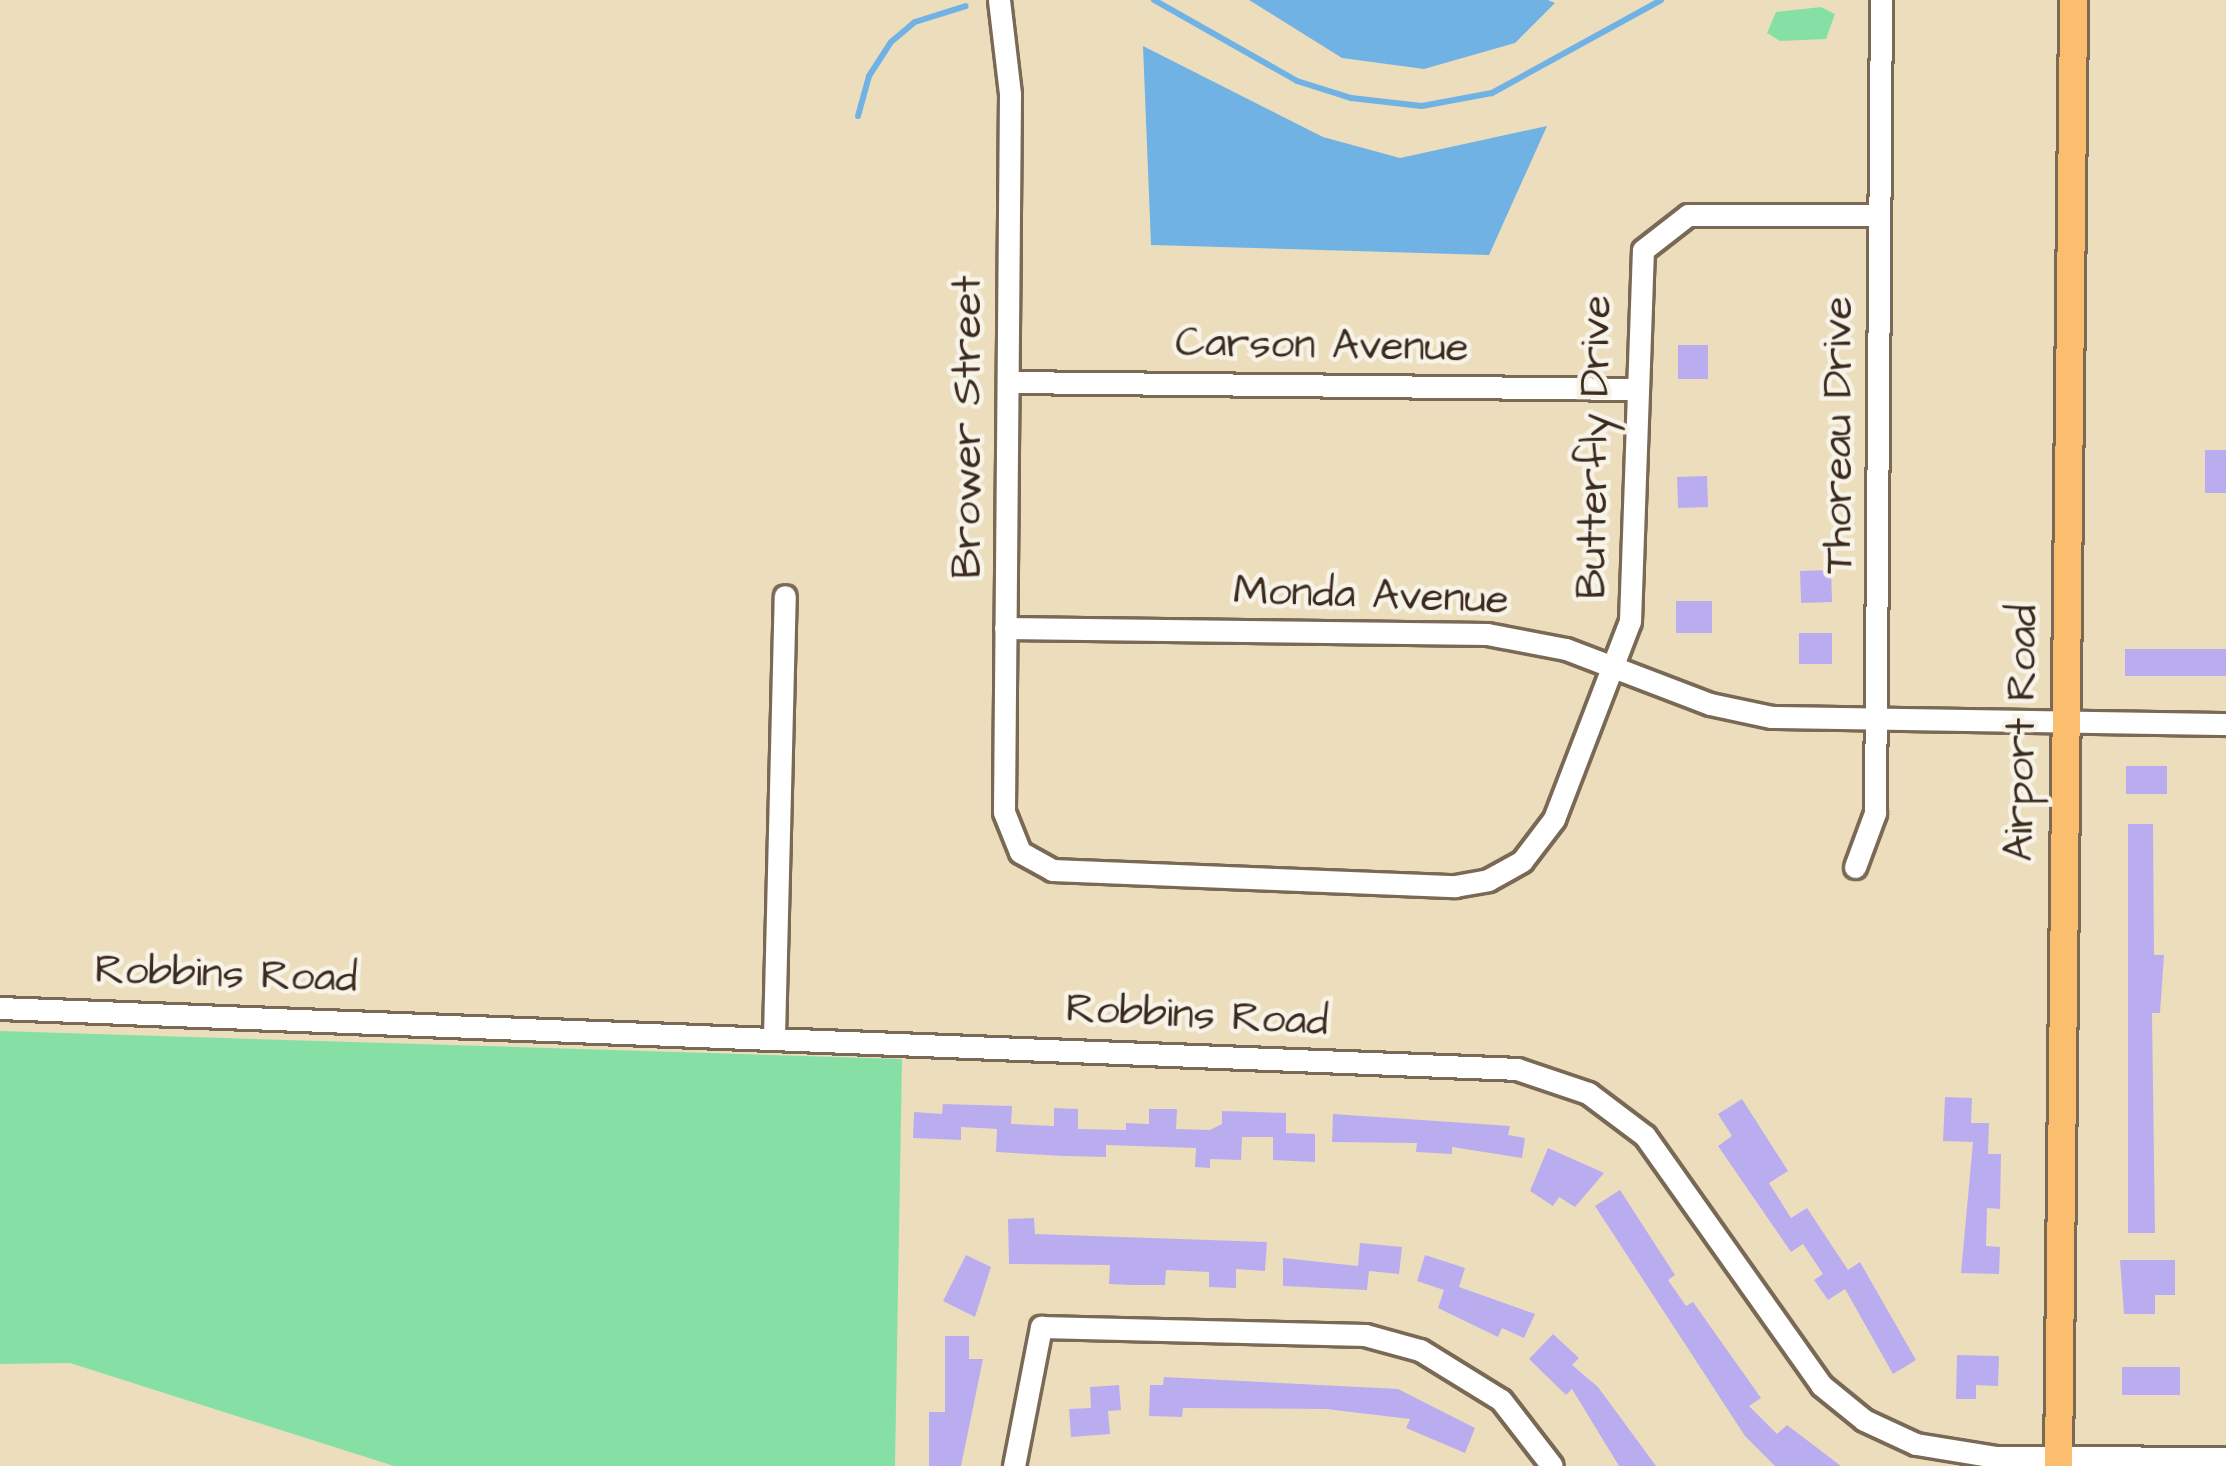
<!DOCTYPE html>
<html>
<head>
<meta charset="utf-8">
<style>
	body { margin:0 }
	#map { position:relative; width:2226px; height:1466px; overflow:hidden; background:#ecdebc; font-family:"Architects Daughter",sans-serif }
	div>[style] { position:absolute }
	.green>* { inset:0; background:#86e0a5 }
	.water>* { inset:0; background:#71b2e5 }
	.stream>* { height:6px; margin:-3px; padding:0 3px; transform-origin:3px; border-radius:3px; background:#71b2e5 }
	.building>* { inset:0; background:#baadef; transform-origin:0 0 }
	.roads { filter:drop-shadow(3px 0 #796955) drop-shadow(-3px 0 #796955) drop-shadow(0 3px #796955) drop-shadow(0 -3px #796955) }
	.minor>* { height:21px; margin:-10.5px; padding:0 10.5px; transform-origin:10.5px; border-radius:10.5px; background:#fff }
	.major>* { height:27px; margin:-13.5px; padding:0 13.5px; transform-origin:13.5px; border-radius:13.5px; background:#fbbe6e }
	span { translate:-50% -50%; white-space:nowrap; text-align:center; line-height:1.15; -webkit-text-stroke:9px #f7f3e8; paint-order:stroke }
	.street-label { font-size:42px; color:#3b2a1e }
</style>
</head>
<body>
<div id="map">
	<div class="green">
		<div style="clip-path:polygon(1821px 7px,1835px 14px,1826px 39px,1780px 41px,1767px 33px,1776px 12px)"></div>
		<div style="clip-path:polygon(0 1031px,902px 1059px,895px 1466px,394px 1466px,70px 1363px,0 1364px)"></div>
	</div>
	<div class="water">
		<div style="clip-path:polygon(1249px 0,1548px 0,1555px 3px,1515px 43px,1424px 69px,1342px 58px)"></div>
		<div style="clip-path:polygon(1143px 46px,1323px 137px,1400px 158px,1547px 126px,1489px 255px,1151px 245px)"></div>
	</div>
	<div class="stream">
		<div style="left:1154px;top:0;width:164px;rotate:29.5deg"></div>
		<div style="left:1297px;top:81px;width:57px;rotate:17.5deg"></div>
		<div style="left:1351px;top:98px;width:71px;rotate:6.4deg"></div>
		<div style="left:1422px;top:106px;width:71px;rotate:-10.5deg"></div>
		<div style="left:1492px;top:93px;width:193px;rotate:-28.8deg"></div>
		<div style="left:858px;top:116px;width:41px;rotate:-74.6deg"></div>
		<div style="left:869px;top:76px;width:40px;rotate:-57.1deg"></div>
		<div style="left:891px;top:42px;width:31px;rotate:-40deg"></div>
		<div style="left:915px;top:22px;width:53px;rotate:-17.4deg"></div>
	</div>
	<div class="building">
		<div style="left:1678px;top:345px;width:30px;height:34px"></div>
		<div style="left:2226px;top:450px;width:43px;height:21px;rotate:90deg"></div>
		<div style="left:1707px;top:476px;width:31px;height:30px;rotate:88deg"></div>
		<div style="left:1831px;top:570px;width:32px;height:31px;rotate:88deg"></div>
		<div style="left:1676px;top:601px;width:36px;height:32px"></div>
		<div style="left:1799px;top:633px;width:33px;height:31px"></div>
		<div style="left:2226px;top:649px;width:27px;height:101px;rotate:90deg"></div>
		<div style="left:2167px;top:766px;width:28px;height:41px;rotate:90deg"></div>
		<div style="clip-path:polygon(2128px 824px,2153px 824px,2154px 955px,2164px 955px,2160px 1013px,2152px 1013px,2155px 1233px,2128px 1233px)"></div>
		<div style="clip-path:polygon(1945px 1097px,1972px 1098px,1971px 1123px,1989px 1123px,1988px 1154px,2001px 1154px,2000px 1209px,1987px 1208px,1986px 1246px,2000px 1247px,1999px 1274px,1961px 1273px,1973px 1142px,1943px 1141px)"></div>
		<div style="clip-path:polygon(1742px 1099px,1788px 1171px,1769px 1183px,1791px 1218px,1807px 1208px,1848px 1270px,1860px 1262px,1916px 1360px,1893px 1374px,1845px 1289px,1828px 1300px,1814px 1280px,1823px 1274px,1803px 1244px,1791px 1252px,1718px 1146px,1732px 1136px,1718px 1114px)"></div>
		<div style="clip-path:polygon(943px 1104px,1012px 1106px,1011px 1124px,1054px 1126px,1054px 1108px,1078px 1109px,1078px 1129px,1126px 1130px,1126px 1123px,1149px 1124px,1149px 1109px,1177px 1109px,1176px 1129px,1210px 1130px,1222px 1124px,1222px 1111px,1286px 1113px,1286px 1133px,1315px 1134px,1315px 1162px,1273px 1160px,1273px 1137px,1242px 1137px,1241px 1160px,1210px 1159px,1210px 1168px,1195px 1167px,1196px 1148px,1106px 1145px,1106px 1157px,1064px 1156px,996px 1152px,997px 1129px,961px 1127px,961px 1140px,913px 1138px,914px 1112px,942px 1114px)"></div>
		<div style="clip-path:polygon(1333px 1114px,1510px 1126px,1508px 1135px,1525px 1138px,1522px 1158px,1452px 1147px,1452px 1154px,1416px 1152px,1417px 1143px,1332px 1142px)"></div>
		<div style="clip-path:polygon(1548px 1148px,1604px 1173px,1575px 1207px,1559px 1197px,1553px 1206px,1530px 1191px)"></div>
		<div style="clip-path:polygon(1620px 1190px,1675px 1275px,1668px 1280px,1686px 1306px,1693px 1302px,1761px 1398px,1749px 1406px,1777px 1434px,1787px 1425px,1841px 1466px,1775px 1466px,1745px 1436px,1595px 1206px)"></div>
		<div style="clip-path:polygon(1034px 1218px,1035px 1234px,1267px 1242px,1265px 1271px,1236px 1269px,1236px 1288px,1209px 1287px,1209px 1272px,1166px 1270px,1165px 1285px,1131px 1285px,1109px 1284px,1110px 1265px,1009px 1264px,1008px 1219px)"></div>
		<div style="clip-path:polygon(1360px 1243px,1402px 1247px,1399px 1274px,1369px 1271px,1367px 1290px,1283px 1286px,1283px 1258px,1358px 1266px)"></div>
		<div style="clip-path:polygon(966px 1255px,991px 1267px,975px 1317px,943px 1301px)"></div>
		<div style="clip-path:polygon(1425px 1255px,1465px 1268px,1459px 1287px,1535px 1314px,1524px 1338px,1502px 1328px,1498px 1337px,1438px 1308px,1444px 1290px,1417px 1281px)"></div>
		<div style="clip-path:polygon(2120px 1260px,2175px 1260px,2175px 1295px,2155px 1295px,2155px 1314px,2124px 1314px)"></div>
		<div style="clip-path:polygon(1553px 1334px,1579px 1358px,1572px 1365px,1598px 1387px,1656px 1466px,1619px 1466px,1572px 1389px,1566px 1395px,1529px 1359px)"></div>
		<div style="clip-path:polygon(945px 1336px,969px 1336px,969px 1359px,983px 1359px,961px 1466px,929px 1466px,929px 1412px,945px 1412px)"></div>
		<div style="clip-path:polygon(1957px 1355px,1999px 1356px,1998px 1386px,1976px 1385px,1976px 1399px,1956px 1399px)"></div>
		<div style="left:2122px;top:1367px;width:58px;height:28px"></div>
		<div style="clip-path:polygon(1164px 1377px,1398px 1389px,1475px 1428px,1465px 1453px,1406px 1428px,1410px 1419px,1326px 1409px,1183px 1408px,1182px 1417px,1149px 1416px,1150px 1385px,1163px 1385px)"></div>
		<div style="clip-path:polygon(1119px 1385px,1121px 1410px,1108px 1411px,1110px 1434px,1071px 1437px,1069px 1409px,1091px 1408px,1090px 1387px)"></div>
	</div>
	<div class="roads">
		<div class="minor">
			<div style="left:999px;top:0;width:95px;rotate:83.3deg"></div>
			<div style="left:1010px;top:94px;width:718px;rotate:90.48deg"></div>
			<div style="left:1004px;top:812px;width:43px;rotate:68.2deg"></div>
			<div style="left:1020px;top:852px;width:37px;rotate:29deg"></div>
			<div style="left:1052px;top:870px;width:403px;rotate:2.3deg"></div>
			<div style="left:1455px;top:886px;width:34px;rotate:-10deg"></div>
			<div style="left:1488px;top:880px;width:39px;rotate:-29deg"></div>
			<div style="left:1522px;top:861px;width:53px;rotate:-52.7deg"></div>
			<div style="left:1554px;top:819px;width:212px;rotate:-69deg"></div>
			<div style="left:1630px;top:621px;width:371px;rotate:-88deg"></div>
			<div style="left:1643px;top:250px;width:57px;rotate:-37.9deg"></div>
			<div style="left:1688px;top:215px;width:191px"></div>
			<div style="left:1008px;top:382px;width:627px;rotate:0.64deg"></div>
			<div style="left:1005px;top:628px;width:482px;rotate:0.7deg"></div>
			<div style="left:1487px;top:634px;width:80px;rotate:10.8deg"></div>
			<div style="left:1566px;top:649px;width:154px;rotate:20.9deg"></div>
			<div style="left:1710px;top:704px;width:62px;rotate:12deg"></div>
			<div style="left:1771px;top:717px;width:455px;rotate:0.9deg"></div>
			<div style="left:1855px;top:867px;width:58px;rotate:-69.7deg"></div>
			<div style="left:1875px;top:813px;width:813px;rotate:-89.58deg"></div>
			<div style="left:0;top:1008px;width:1518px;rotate:2.3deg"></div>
			<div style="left:1517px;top:1069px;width:75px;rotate:18.7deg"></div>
			<div style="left:1588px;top:1093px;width:71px;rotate:37deg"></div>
			<div style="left:1645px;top:1136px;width:305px;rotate:54.7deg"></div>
			<div style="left:1821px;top:1385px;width:55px;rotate:39.1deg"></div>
			<div style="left:1864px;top:1420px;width:57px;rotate:24.8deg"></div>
			<div style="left:1916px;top:1444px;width:80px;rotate:9.3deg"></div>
			<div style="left:1995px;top:1457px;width:231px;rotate:0.2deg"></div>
			<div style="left:774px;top:1036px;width:440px;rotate:-88.6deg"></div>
			<div style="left:1014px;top:1466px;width:142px;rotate:-79deg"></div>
			<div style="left:1041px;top:1327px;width:324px;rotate:1.4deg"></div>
			<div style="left:1365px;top:1335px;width:57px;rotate:15.3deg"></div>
			<div style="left:1420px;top:1350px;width:95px;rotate:31.7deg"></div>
			<div style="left:1501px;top:1400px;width:83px;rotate:52.3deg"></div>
		</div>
		<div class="major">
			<div style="left:2058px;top:1466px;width:1466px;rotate:-89.41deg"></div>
		</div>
	</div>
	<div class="street-label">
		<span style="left:1322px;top:346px;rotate:1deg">Carson Avenue</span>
		<span style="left:968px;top:427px;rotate:-90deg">Brower Street</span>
		<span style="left:1839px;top:435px;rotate:-90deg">Thoreau Drive</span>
		<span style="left:1595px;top:447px;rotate:-89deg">Butterfly Drive</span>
		<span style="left:1371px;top:596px;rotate:2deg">Monda Avenue</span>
		<span style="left:2022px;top:733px;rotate:-89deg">Airport Road</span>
		<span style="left:226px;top:975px;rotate:2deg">Robbins Road</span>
		<span style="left:1197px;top:1016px;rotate:3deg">Robbins Road</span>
	</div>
</div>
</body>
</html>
